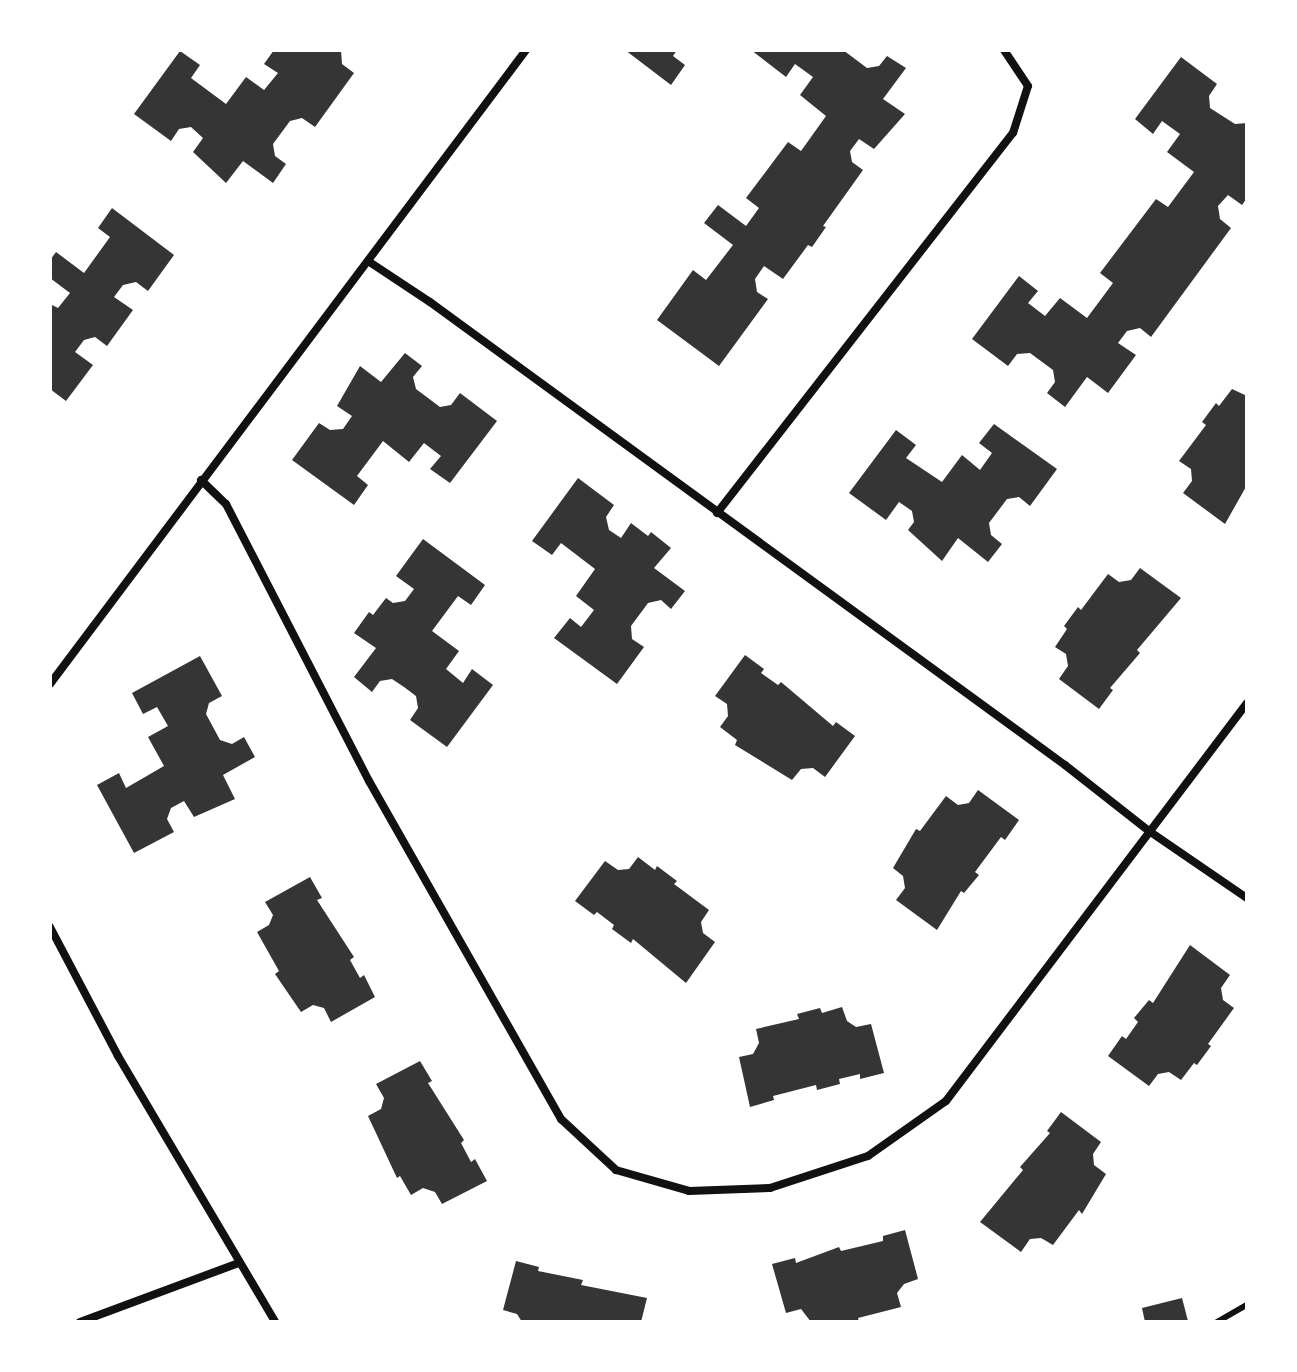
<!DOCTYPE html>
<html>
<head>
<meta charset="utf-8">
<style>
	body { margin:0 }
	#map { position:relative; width:1297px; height:1372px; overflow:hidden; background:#fff; font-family:"Golos Text",sans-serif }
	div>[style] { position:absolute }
	.building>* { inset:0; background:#353535 }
	.service>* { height:6px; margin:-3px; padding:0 3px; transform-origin:3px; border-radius:3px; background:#111 }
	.minor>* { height:8px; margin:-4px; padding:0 4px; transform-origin:4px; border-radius:4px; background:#111 }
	span { translate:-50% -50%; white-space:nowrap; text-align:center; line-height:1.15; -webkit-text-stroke:7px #fff; paint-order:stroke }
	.frame { position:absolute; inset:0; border:52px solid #fff; pointer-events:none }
</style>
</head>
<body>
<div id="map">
	<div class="building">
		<div style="clip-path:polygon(274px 50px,341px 50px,342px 64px,354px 73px,315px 127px,302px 118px,290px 121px,273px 144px,275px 156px,286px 164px,273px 183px,243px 161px,226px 183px,193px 152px,203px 138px,191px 127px,179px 129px,171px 141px,134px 114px,180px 51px,200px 65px,191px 78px,226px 104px,246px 77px,264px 90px,278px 73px,264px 64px)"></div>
		<div style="clip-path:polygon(625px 50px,677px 50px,673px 56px,685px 65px,671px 85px)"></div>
		<div style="clip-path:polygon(751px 50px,843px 50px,867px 68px,879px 66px,887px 56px,906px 68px,883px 99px,905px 114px,874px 149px,859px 139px,850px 151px,852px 162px,863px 170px,823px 226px,826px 227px,812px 247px,808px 245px,783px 279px,764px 266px,755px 279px,757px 292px,768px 299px,719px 366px,657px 320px,693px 270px,706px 280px,733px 245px,704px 223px,718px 205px,746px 226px,759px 208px,746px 198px,788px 142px,801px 151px,826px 116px,800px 95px,813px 77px,795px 64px,786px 77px)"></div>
		<div style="clip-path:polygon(1181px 57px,1217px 84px,1209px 96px,1210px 108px,1235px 124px,1247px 123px,1247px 198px,1242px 205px,1228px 195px,1218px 206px,1220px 219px,1231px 228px,1151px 337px,1140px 328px,1127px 331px,1118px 343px,1136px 355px,1108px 393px,1087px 377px,1065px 407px,1047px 393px,1055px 382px,1053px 370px,1030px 353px,1017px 354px,1008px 366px,972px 339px,1019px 276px,1038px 291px,1028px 303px,1045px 316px,1060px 298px,1087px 318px,1113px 283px,1100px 273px,1156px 199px,1168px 207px,1194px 172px,1167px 152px,1180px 134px,1162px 121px,1153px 134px,1135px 119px)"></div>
		<div style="clip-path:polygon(112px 208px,174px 255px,148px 291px,136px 282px,123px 285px,114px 297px,133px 310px,107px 346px,95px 337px,84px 340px,75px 352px,93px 365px,66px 401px,50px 389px,50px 304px,58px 308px,70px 293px,50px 278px,50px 260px,56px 252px,84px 273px,110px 237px,98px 228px)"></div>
		<div style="clip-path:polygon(405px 353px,422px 366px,413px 377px,416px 389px,440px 407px,451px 405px,460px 393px,497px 421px,450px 483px,430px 469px,441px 456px,424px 443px,409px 462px,383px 441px,357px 476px,368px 485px,354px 505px,292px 460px,319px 423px,330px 430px,343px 429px,352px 416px,337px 406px,360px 366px,381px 382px)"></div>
		<div style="clip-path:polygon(1232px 389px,1247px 396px,1247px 485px,1225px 524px,1183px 493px,1192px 481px,1191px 469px,1179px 461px,1206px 425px,1202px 422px,1216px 403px,1219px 406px)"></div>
		<div style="clip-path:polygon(994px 424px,1057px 469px,1030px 506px,1019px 497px,1007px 499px,989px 523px,991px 535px,1002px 544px,988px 562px,958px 538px,942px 561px,908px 530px,914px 522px,912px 511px,899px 502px,886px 520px,849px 493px,896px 430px,916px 445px,906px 458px,942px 482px,962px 455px,980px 470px,992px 453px,979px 443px)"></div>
		<div style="clip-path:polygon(578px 478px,614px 505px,606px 517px,609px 530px,621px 538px,631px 523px,648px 536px,651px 532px,671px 548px,654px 568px,685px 591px,671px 609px,661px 600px,648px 603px,631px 626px,632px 639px,644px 647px,617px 684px,554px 638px,570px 618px,581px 627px,594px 610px,576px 596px,595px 569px,561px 543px,552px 555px,532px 541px)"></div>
		<div style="clip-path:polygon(423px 539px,485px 585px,471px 605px,458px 596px,432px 631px,459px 651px,446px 669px,463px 683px,472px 669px,493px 685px,447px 747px,410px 720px,418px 708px,416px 696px,404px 687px,392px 679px,380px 681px,372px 692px,354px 677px,376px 648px,354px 633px,369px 612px,373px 615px,386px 598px,393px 603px,405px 601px,414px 589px,396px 576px)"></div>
		<div style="clip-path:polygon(1140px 568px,1181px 598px,1137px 650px,1140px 653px,1110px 688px,1113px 690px,1099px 709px,1059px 679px,1068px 666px,1066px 654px,1055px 647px,1067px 629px,1064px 626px,1078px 607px,1081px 610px,1108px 574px,1119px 582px,1131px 580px)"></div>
		<div style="clip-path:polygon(745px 655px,764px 669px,761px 673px,778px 685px,781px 682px,833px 726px,836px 722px,855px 736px,825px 777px,813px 768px,801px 769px,792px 780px,735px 745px,737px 740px,720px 727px,728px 716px,727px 704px,715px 696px)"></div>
		<div style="clip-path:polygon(200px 656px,222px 696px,209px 703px,206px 714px,220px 740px,232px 744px,244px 737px,255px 757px,223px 775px,235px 799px,194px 817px,184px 801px,171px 808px,167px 819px,174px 832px,134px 853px,97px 785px,119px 773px,126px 788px,164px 766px,148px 737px,168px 726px,157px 707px,143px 714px,132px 693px)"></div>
		<div style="clip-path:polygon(978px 790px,1019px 820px,1005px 840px,1001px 837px,975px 872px,979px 875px,964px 893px,961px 891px,937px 930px,896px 900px,905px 888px,903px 876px,893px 868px,916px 829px,920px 831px,946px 796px,958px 805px,969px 803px)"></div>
		<div style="clip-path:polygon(638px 857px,655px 870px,657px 866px,677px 881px,674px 884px,709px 910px,701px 922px,703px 933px,715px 942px,686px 983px,633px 939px,631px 943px,612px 929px,614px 925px,597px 912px,594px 915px,575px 901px,605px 861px,618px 870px,629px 869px)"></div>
		<div style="clip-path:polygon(310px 877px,322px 898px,317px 900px,354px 957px,350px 960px,360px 978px,364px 975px,375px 997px,331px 1022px,324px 1008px,313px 1005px,301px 1012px,275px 974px,279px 971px,257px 932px,269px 925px,273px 915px,265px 902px)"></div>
		<div style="clip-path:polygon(1190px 945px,1230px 975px,1221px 988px,1223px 1000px,1234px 1008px,1208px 1044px,1211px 1046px,1197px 1065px,1194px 1063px,1181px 1080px,1169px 1072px,1158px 1074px,1149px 1086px,1108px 1056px,1122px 1036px,1126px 1039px,1138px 1022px,1134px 1018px,1149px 1000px,1153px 1003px)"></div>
		<div style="clip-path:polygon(842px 1007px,847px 1021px,856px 1027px,871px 1024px,884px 1073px,860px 1079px,860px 1074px,839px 1079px,840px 1084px,817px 1090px,816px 1085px,773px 1096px,774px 1100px,750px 1107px,739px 1057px,753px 1054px,759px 1043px,756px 1029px,799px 1019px,797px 1014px,820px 1008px,822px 1013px)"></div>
		<div style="clip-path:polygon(420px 1061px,432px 1081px,428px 1083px,464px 1140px,461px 1143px,471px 1162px,475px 1159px,487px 1181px,442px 1204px,435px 1192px,423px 1188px,411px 1195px,400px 1176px,397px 1178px,368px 1116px,381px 1109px,384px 1098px,376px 1084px)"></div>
		<div style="clip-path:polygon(1061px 1112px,1101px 1142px,1093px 1154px,1094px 1165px,1106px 1174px,1082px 1214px,1079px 1210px,1053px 1245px,1041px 1238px,1030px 1239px,1021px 1252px,980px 1222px,1023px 1170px,1020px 1167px,1050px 1133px,1047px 1131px)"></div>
		<div style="clip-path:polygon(905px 1230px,918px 1279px,904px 1284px,897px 1293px,901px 1307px,858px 1318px,859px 1322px,811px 1322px,801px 1309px,786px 1313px,772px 1264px,795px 1258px,796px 1263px,839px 1247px,841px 1251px,883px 1241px,883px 1236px)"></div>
		<div style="clip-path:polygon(516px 1261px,539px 1267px,538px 1271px,583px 1280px,581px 1285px,647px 1298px,641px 1322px,522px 1322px,517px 1314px,503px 1310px)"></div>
		<div style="clip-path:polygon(1182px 1298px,1188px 1321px,1145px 1322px,1142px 1308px)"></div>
	</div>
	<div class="service">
		<div style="left:1217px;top:1322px;width:34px;rotate:-30deg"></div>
	</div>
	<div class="minor">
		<div style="left:368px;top:261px;width:74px;rotate:33.5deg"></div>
		<div style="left:430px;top:302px;width:786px;rotate:36.1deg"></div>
		<div style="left:1065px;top:765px;width:107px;rotate:38.2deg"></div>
		<div style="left:1149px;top:831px;width:119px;rotate:34.4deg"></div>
		<div style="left:201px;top:480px;width:35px;rotate:44deg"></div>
		<div style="left:226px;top:504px;width:312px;rotate:62.7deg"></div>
		<div style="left:369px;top:781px;width:389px;rotate:60.4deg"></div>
		<div style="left:561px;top:1119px;width:75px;rotate:42.8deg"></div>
		<div style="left:616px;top:1170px;width:76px;rotate:16deg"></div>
		<div style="left:689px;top:1191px;width:81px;rotate:-2.1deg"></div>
		<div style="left:770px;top:1188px;width:103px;rotate:-18.1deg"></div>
		<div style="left:868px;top:1156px;width:95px;rotate:-35.2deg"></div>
		<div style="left:946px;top:1101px;width:499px;rotate:-52.9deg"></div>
		<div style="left:717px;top:513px;width:482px;rotate:-52.1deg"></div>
		<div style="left:1013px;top:133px;width:49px;rotate:-72.3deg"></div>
		<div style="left:1028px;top:86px;width:43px;rotate:-123.7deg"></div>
		<div style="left:50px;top:684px;width:793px;rotate:-53.1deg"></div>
		<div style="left:50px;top:927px;width:146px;rotate:62.2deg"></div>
		<div style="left:118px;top:1056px;width:309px;rotate:59.4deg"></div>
		<div style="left:80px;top:1322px;width:170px;rotate:-20.4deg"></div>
	</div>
	<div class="frame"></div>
</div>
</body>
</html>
